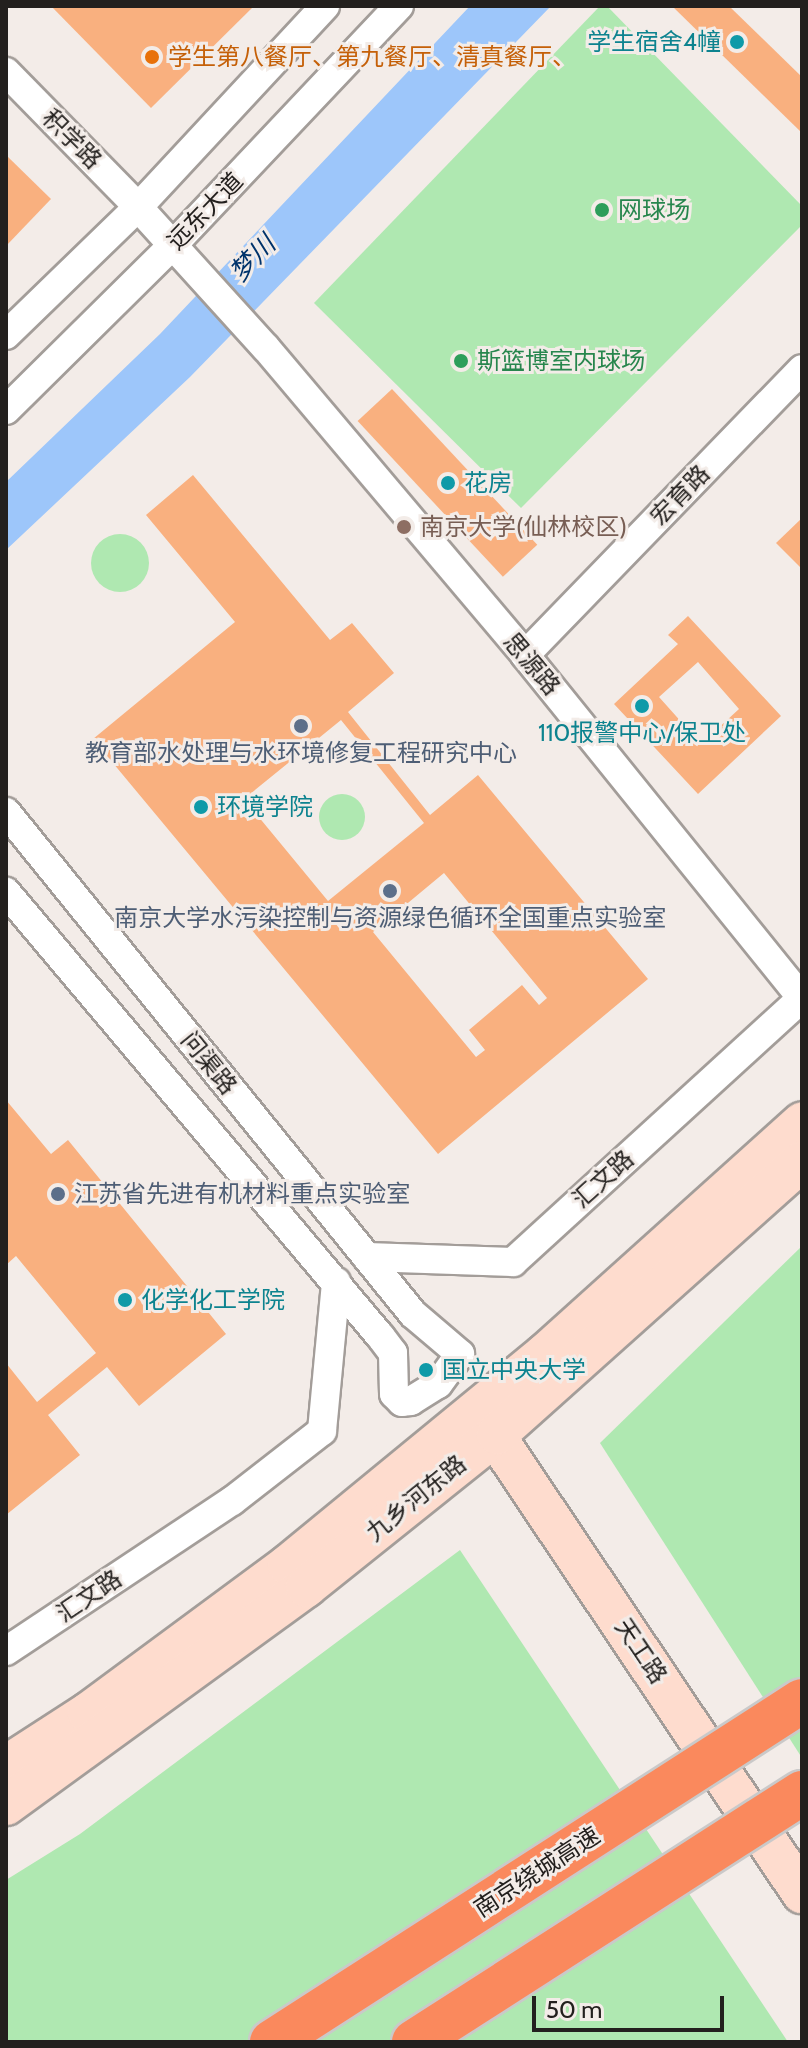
<!DOCTYPE html>
<html>
<head>
<meta charset="utf-8">
<style>
	body { margin:0 }
	#map { position:relative; width:808px; height:2048px; overflow:hidden; background:#f3ece8; font-family:Cabin,"Noto Sans SC",sans-serif }
	div>[style] { position:absolute }
	.green>* { inset:0; background:#afe8b1 }
	.round { border-radius:50% }
	.water>* { inset:0; background:#9dc6fa }
	.building>* { inset:0; background:#f9b07f; transform-origin:0 0 }
	.roads { filter:drop-shadow(2px 0 #a39d99) drop-shadow(-2px 0 #a39d99) drop-shadow(0 2px #a39d99) drop-shadow(0 -2px #a39d99) }
	.street>* { height:28px; margin:-14px; padding:0 14px; transform-origin:14px; border-radius:14px; background:#fff }
	.secondary>* { height:40px; margin:-20px; padding:0 20px; transform-origin:20px; border-radius:20px; background:#fedcce }
	.bridges { filter:drop-shadow(2px 0 #cac9c9) drop-shadow(-2px 0 #cac9c9) drop-shadow(0 2px #cac9c9) drop-shadow(0 -2px #cac9c9) }
	.highway-bridge>* { height:44px; margin:-22px; padding:0 22px; transform-origin:22px; border-radius:22px; background:#fa895d }
	.dots>* { width:22px; height:22px; translate:-50% -50%; box-sizing:border-box; border:4px solid #f3ece8; border-radius:50% }
	span { translate:-50% -50%; white-space:nowrap; text-align:center; line-height:1.15; -webkit-text-stroke:6px #f3ece8; paint-order:stroke }
	.culture-label { font-size:24px; color:#0d838f }
	.right { translate:-100% -50%; text-align:right }
	.left { translate:0 -50%; text-align:left }
	.food-label { font-size:24px; color:#c56008 }
	.street-label { font-size:24px; color:#23201e }
	.leisure-label { font-size:24px; color:#27864d }
	.education-label { font-size:24px; color:#785e54 }
	.service-label { font-size:24px; color:#4e5e75 }
	.water-label { font-size:26px; color:#00336b; font-style:italic }
	.frame { position:absolute; inset:0; border:8px solid #23201e; pointer-events:none }
	.scale { position:absolute; left:532px; top:1996px; width:192px; height:36px; box-sizing:border-box; border:4px solid #23201e; border-top:0; padding-left:10px; font-size:24px; line-height:28px; white-space:nowrap; color:#23201e; -webkit-text-stroke:6px #f3ece8; paint-order:stroke }
</style>
</head>
<body>
<div id="map">
	<div class="green">
		<div style="clip-path:polygon(600px 6px,607px 6px,802px 206px,802px 225px,521px 508px,314px 303px)"></div>
		<div class="round" style="left:91px;top:534px;width:58px;height:58px"></div>
		<div class="round" style="left:319px;top:794px;width:46px;height:46px"></div>
		<div style="clip-path:polygon(802px 1246px,802px 1758px,600px 1443px)"></div>
		<div style="clip-path:polygon(460px 1550px,788px 2042px,6px 2042px,6px 1880px,80px 1834px)"></div>
	</div>
	<div class="water">
		<div style="clip-path:polygon(470px 6px,551px 6px,190px 377px,6px 550px,6px 482px,160px 334px)"></div>
	</div>
	<div class="building">
		<div style="clip-path:polygon(51px 6px,254px 6px,151px 108px)"></div>
		<div style="clip-path:polygon(672px 6px,729px 6px,802px 77px,802px 133px)"></div>
		<div style="clip-path:polygon(6px 155px,51px 199px,6px 246px)"></div>
		<div style="left:392px;top:389px;width:213px;height:47px;rotate:47deg"></div>
		<div style="clip-path:polygon(evenodd,193px 475px,330px 640px,352px 623px,394px 673px,348px 712px,430px 815px,478px 775px,648px 979px,438px 1154px,93px 739px,235px 622px,146px 515px,193px 475px,341px 720px,424px 823px,328px 901px,244px 799px,341px 720px,193px 475px,444px 873px,547px 998px,539px 1005px,522px 985px,469px 1030px,485px 1050px,476px 1057px,373px 932px,444px 873px)"></div>
		<div style="clip-path:polygon(802px 518px,802px 569px,776px 543px)"></div>
		<div style="clip-path:polygon(evenodd,688px 616px,781px 716px,698px 794px,614px 704px,678px 644px,668px 635px,688px 616px,698px 662px,739px 709px,701px 744px,659px 697px,698px 662px)"></div>
		<div style="clip-path:polygon(6px 1100px,51px 1154px,68px 1140px,226px 1334px,139px 1406px,107px 1367px,48px 1415px,80px 1455px,6px 1515px,6px 1363px,37px 1402px,96px 1353px,16px 1256px,6px 1265px)"></div>
	</div>
	<div class="roads">
		<div class="street">
			<div style="left:6px;top:72px;width:189px;rotate:45.6deg"></div>
			<div style="left:138px;top:207px;width:190px;rotate:47.8deg"></div>
			<div style="left:266px;top:348px;width:402px;rotate:49.8deg"></div>
			<div style="left:525px;top:655px;width:441px;rotate:51.1deg"></div>
			<div style="left:6px;top:335px;width:190px;rotate:-44.1deg"></div>
			<div style="left:142px;top:203px;width:269px;rotate:-47.1deg"></div>
			<div style="left:6px;top:410px;width:235px;rotate:-44.7deg"></div>
			<div style="left:173px;top:245px;width:329px;rotate:-46.6deg"></div>
			<div style="left:525px;top:655px;width:398px;rotate:-45.9deg"></div>
			<div style="left:6px;top:812px;width:646px;rotate:50.97deg"></div>
			<div style="left:413px;top:1314px;width:62px;rotate:40.4deg"></div>
			<div style="left:460px;top:1354px;width:37px;rotate:126deg"></div>
			<div style="left:438px;top:1384px;width:32px;rotate:148deg"></div>
			<div style="left:411px;top:1401px;width:9px;rotate:174deg"></div>
			<div style="left:402px;top:1402px;width:11px;rotate:-135deg"></div>
			<div style="left:394px;top:1394px;width:41px;rotate:-91.4deg"></div>
			<div style="left:393px;top:1353px;width:21px;rotate:-127deg"></div>
			<div style="left:380px;top:1336px;width:581px;rotate:-130.11deg"></div>
			<div style="left:367px;top:1257px;width:146px;rotate:2deg"></div>
			<div style="left:513px;top:1262px;width:391px;rotate:-42.4deg"></div>
			<div style="left:6px;top:1651px;width:271px;rotate:-33.6deg"></div>
			<div style="left:232px;top:1501px;width:114px;rotate:-37.9deg"></div>
			<div style="left:322px;top:1431px;width:150px;rotate:-84.6deg"></div>
		</div>
		<div class="secondary">
			<div style="left:481px;top:1415px;width:576px;rotate:56.12deg"></div>
			<div style="left:6px;top:1766px;width:98px;rotate:-32.9deg"></div>
			<div style="left:88px;top:1713px;width:249px;rotate:-36.5deg"></div>
			<div style="left:288px;top:1565px;width:333px;rotate:-39.4deg"></div>
			<div style="left:545px;top:1354px;width:346px;rotate:-42deg"></div>
			<div style="left:6px;top:1805px;width:371px;rotate:-36deg"></div>
			<div style="left:306px;top:1587px;width:245px;rotate:-38.7deg"></div>
			<div style="left:497px;top:1434px;width:409px;rotate:-41.8deg"></div>
		</div>
	</div>
	<div class="bridges">
		<div class="highway-bridge">
			<div style="left:272px;top:2042px;width:630px;rotate:-32.76deg"></div>
			<div style="left:414px;top:2042px;width:461px;rotate:-32.7deg"></div>
		</div>
	</div>
	<div class="dots">
		<div style="left:737px;top:42px;background:#0f9aa8"></div>
		<div style="left:152px;top:57px;background:#e8710a"></div>
		<div style="left:602px;top:210px;background:#2e9e5b"></div>
		<div style="left:461px;top:361px;background:#2e9e5b"></div>
		<div style="left:448px;top:483px;background:#0f9aa8"></div>
		<div style="left:404px;top:527px;background:#8d6e63"></div>
		<div style="left:642px;top:706px;background:#0f9aa8"></div>
		<div style="left:301px;top:726px;background:#5c6f8a"></div>
		<div style="left:201px;top:807px;background:#0f9aa8"></div>
		<div style="left:390px;top:891px;background:#5c6f8a"></div>
		<div style="left:58px;top:1194px;background:#5c6f8a"></div>
		<div style="left:125px;top:1300px;background:#0f9aa8"></div>
		<div style="left:426px;top:1370px;background:#0f9aa8"></div>
	</div>
	<div class="culture-label">
		<span class="right" style="left:721px;top:42px">学生宿舍4幢</span>
		<span class="left" style="left:464px;top:483px">花房</span>
		<span style="left:642px;top:733px">110报警中心/保卫处</span>
		<span class="left" style="left:217px;top:807px">环境学院</span>
		<span class="left" style="left:141px;top:1300px">化学化工学院</span>
		<span class="left" style="left:442px;top:1370px">国立中央大学</span>
	</div>
	<div class="food-label">
		<span class="left" style="left:168px;top:57px">学生第八餐厅、第九餐厅、清真餐厅、</span>
	</div>
	<div class="street-label">
		<span style="left:72px;top:139px;rotate:45deg">积学路</span>
		<span style="left:205px;top:211px;rotate:-46deg">远东大道</span>
		<span style="left:680px;top:495px;rotate:-46deg">宏育路</span>
		<span style="left:532px;top:664px;rotate:50deg">思源路</span>
		<span style="left:209px;top:1063px;rotate:51deg">问渠路</span>
		<span style="left:603px;top:1179px;rotate:-42deg">汇文路</span>
		<span style="left:416px;top:1498px;rotate:-39deg">九乡河东路</span>
		<span style="left:89px;top:1596px;rotate:-34deg">汇文路</span>
		<span style="left:641px;top:1651px;rotate:56deg">天工路</span>
		<span style="left:537px;top:1872px;rotate:-33deg">南京绕城高速</span>
	</div>
	<div class="leisure-label">
		<span class="left" style="left:618px;top:210px">网球场</span>
		<span class="left" style="left:477px;top:361px">斯篮博室内球场</span>
	</div>
	<div class="education-label">
		<span class="left" style="left:420px;top:527px">南京大学(仙林校区)</span>
	</div>
	<div class="service-label">
		<span style="left:301px;top:753px">教育部水处理与水环境修复工程研究中心</span>
		<span style="left:390px;top:918px">南京大学水污染控制与资源绿色循环全国重点实验室</span>
		<span class="left" style="left:74px;top:1194px">江苏省先进有机材料重点实验室</span>
	</div>
	<div class="water-label">
		<span style="left:253px;top:259px;rotate:-46deg">梦川</span>
	</div>
	<div class="frame"></div>
	<div class="scale">50 m</div>
</div>
</body>
</html>
